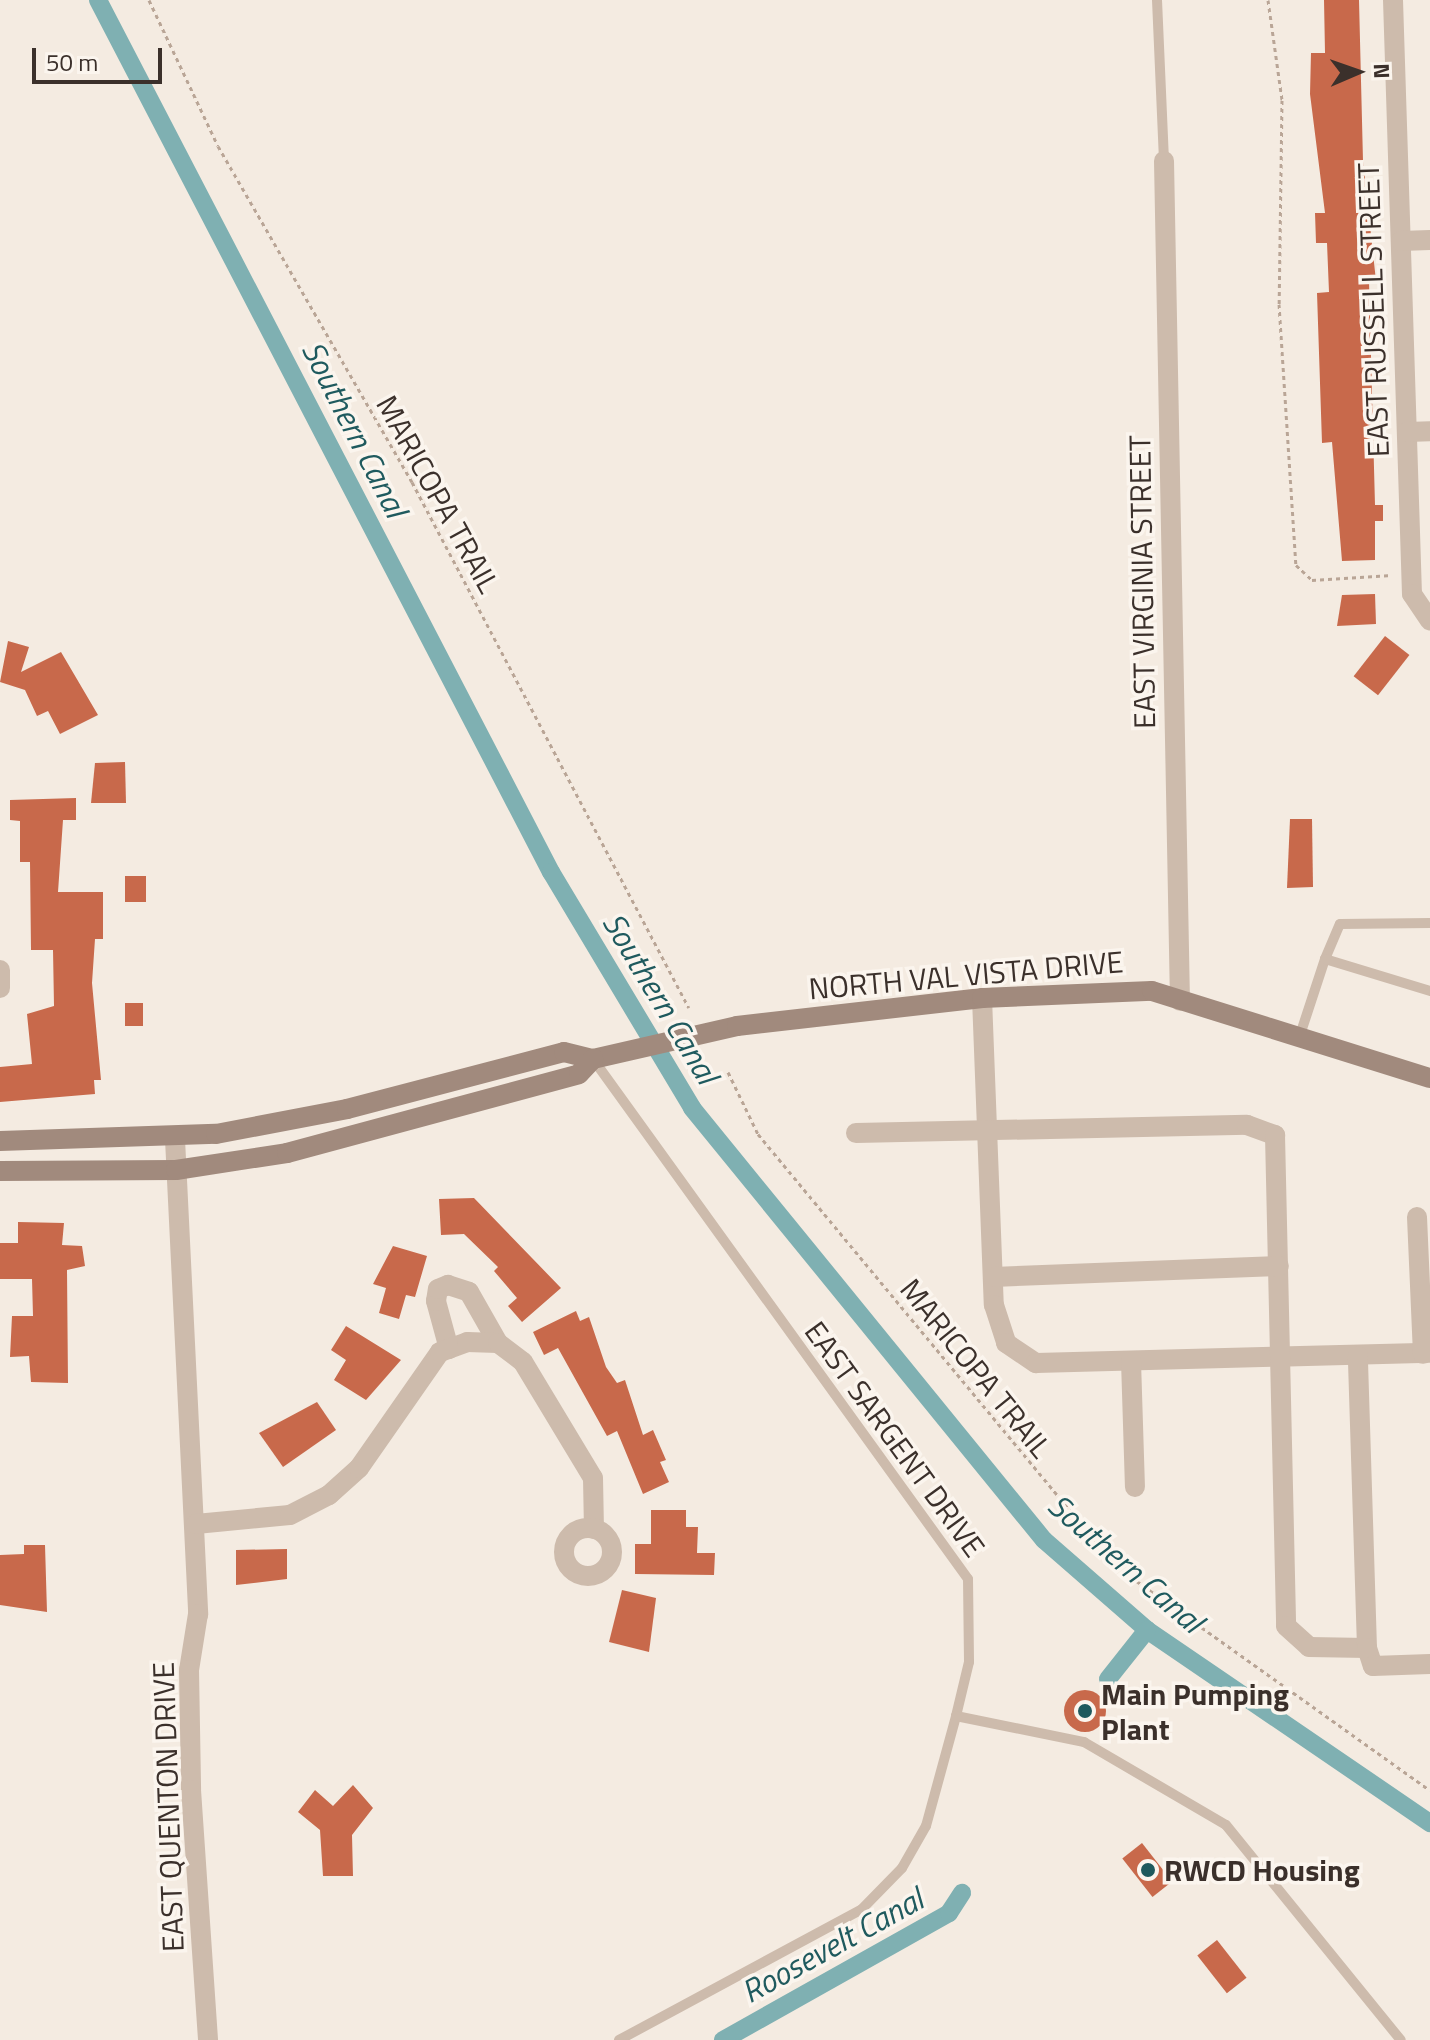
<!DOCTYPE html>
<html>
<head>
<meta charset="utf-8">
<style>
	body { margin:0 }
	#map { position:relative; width:1430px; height:2040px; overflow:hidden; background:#f4ebe1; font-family:"Titillium Web",sans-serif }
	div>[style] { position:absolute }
	.canal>* { height:18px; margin:-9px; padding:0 9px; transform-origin:9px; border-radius:9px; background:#7fb0b2 }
	.building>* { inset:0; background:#c8694b; transform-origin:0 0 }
	.round { border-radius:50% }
	.path>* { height:3px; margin-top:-1.5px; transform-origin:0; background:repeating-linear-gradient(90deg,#b9a596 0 4px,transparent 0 8px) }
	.service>* { height:10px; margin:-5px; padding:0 5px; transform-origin:5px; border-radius:5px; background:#cdbbac }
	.minor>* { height:20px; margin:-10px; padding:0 10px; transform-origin:10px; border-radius:10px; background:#cdbbac }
	.minor>.ring { margin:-10px; padding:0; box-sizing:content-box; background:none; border:20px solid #cdbbac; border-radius:50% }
	.secondary>* { height:20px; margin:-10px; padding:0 10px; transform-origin:10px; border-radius:10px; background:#a18a7d }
	.dots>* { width:22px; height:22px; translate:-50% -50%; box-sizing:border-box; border:4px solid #fbf5ee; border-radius:50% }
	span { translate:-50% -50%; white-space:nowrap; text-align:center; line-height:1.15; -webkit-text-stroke:7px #fbf5ee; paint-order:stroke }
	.street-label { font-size:30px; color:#3b302b }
	.poi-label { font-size:30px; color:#3b302b; font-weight:700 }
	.left { translate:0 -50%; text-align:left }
	.water-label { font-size:32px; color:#1f5a5e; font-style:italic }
	.north { position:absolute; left:1318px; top:32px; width:80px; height:80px; -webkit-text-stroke:6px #fbf5ee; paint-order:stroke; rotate:88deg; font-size:22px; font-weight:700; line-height:32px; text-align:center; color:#3b302b }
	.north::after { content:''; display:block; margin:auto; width:28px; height:36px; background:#3b302b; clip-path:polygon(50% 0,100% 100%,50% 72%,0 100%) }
	.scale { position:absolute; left:32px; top:48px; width:130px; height:36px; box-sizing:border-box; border:4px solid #3b302b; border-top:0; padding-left:10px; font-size:24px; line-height:28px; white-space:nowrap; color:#3b302b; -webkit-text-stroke:6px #fbf5ee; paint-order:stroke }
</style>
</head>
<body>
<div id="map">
	<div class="canal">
		<div style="left:98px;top:0;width:983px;rotate:62.55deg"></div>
		<div style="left:551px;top:872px;width:275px;rotate:59.1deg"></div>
		<div style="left:692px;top:1108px;width:557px;rotate:50.83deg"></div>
		<div style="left:1044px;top:1540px;width:137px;rotate:41.1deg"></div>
		<div style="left:1147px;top:1630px;width:343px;rotate:34.3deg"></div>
		<div style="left:1108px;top:1679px;width:63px;rotate:-51.5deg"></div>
		<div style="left:723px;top:2040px;width:259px;rotate:-29.3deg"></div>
		<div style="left:949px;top:1913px;width:24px;rotate:-57deg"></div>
	</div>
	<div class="building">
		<div style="clip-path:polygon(1324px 0,1359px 0,1363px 161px,1376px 281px,1369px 281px,1375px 505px,1383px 505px,1383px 521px,1375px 521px,1375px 560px,1342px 561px,1332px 442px,1322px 443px,1317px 293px,1329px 292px,1327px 243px,1316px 243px,1315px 213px,1325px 213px,1310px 94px,1311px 53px,1325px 53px)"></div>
		<div style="clip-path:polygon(1375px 594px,1376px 624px,1337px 626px,1342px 595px)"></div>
		<div style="left:1385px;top:636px;width:31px;height:51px;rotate:38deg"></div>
		<div style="clip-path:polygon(8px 641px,29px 647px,21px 672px,61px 652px,98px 715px,60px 734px,48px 711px,37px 716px,25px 690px,0 682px)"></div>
		<div style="clip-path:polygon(125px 762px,126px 803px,91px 803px,95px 763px)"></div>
		<div style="clip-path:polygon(76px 798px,76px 820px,63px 820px,58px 892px,103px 892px,103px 939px,95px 939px,92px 983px,101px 1080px,94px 1080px,95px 1094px,0 1102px,0 1067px,32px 1064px,27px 1014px,54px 1006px,53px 950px,31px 950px,30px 862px,20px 862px,20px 821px,10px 820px,10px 800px)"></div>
		<div style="clip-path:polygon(1290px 819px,1312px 819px,1313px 887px,1287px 888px)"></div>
		<div style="left:125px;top:876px;width:21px;height:26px"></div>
		<div style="left:125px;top:1003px;width:18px;height:23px"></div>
		<div style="clip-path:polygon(474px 1198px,561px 1288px,522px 1322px,508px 1306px,517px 1298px,494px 1271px,498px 1267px,464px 1234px,441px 1235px,439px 1199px)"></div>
		<div style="clip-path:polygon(18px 1222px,64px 1223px,62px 1245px,82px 1246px,85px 1266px,67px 1270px,68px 1383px,31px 1382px,29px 1356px,10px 1357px,12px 1316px,33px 1316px,32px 1279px,0 1279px,0 1243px,18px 1243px)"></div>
		<div style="clip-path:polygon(393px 1246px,427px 1256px,415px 1297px,406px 1295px,399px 1319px,379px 1313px,386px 1288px,373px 1284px)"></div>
		<div style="clip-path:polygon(576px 1311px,580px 1321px,589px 1317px,606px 1367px,617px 1383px,625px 1380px,643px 1435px,653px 1430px,666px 1460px,660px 1462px,669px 1482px,643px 1494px,617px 1431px,607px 1436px,558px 1348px,544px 1355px,533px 1332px)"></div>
		<div style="clip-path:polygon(346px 1326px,401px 1360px,366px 1400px,334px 1380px,346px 1360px,331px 1350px)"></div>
		<div style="clip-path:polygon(317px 1402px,336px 1430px,283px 1467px,259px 1433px)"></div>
		<div style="clip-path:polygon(651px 1510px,686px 1510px,686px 1527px,698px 1527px,697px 1553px,715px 1553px,714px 1575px,635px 1574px,635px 1544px,651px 1544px)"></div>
		<div style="clip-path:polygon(24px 1545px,45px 1545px,47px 1612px,0 1605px,0 1555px,24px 1554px)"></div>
		<div style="clip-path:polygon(287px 1549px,287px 1579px,236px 1585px,236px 1550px)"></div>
		<div style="clip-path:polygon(622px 1590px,656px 1598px,649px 1652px,609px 1642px)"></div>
		<div class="round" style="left:1064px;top:1690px;width:42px;height:42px"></div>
		<div style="clip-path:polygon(353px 1785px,373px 1808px,352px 1835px,353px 1876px,323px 1876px,320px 1830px,298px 1812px,315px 1790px,333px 1806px)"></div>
		<div style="left:1142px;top:1843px;width:49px;height:25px;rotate:52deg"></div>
		<div style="left:1217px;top:1940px;width:48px;height:25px;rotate:52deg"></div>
	</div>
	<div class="path">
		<div style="left:149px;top:0;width:161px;rotate:64.7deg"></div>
		<div style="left:218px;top:146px;width:388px;rotate:60deg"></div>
		<div style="left:412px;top:482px;width:594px;rotate:62.23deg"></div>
		<div style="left:1268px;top:0;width:101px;rotate:82deg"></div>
		<div style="left:1282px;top:100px;width:204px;rotate:90.8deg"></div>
		<div style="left:1279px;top:304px;width:262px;rotate:86.3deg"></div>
		<div style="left:1296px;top:565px;width:22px;rotate:43deg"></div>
		<div style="left:1312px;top:580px;width:80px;rotate:-3.6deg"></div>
		<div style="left:728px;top:1072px;width:69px;rotate:64.2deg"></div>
		<div style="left:758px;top:1134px;width:562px;rotate:50.34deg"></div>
		<div style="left:1117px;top:1567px;width:384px;rotate:35.5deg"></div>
	</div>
	<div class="service">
		<div style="left:1157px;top:0;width:161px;rotate:87.5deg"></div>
		<div style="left:1325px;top:959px;width:38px;rotate:-67deg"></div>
		<div style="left:1340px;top:924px;width:90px;rotate:-0.6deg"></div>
		<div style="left:1300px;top:1035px;width:80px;rotate:-71.8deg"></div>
		<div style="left:1325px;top:959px;width:110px;rotate:16.9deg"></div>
		<div style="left:593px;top:1059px;width:641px;rotate:54.2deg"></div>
		<div style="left:968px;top:1579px;width:83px;rotate:89.3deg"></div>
		<div style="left:969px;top:1662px;width:56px;rotate:103.5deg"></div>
		<div style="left:956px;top:1716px;width:131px;rotate:11.5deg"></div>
		<div style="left:1084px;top:1742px;width:164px;rotate:30.3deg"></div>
		<div style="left:1226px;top:1825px;width:277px;rotate:50.9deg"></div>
		<div style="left:619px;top:2040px;width:276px;rotate:-28.3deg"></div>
		<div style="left:862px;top:1909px;width:57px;rotate:-45.7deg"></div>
		<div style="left:902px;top:1868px;width:48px;rotate:-60.3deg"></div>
		<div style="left:926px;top:1826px;width:114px;rotate:-74.7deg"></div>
	</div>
	<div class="minor">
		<div style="left:1393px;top:0;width:594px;rotate:88.17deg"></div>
		<div style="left:1412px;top:594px;width:32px;rotate:56deg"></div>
		<div style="left:1164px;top:161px;width:840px;rotate:88.91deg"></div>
		<div style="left:1401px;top:241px;width:29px;rotate:-2deg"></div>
		<div style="left:1407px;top:432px;width:23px;rotate:-2deg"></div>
		<div style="left:0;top:970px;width:18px;rotate:90deg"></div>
		<div style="left:982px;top:998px;width:307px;rotate:87.8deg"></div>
		<div style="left:994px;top:1305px;width:40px;rotate:72deg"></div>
		<div style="left:1006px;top:1343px;width:36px;rotate:34deg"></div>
		<div style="left:1036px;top:1363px;width:394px;rotate:-1.5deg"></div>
		<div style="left:856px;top:1133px;width:391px;rotate:-1.2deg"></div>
		<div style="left:1247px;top:1125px;width:30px;rotate:20deg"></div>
		<div style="left:1275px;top:1135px;width:491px;rotate:88.7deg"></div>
		<div style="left:1286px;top:1626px;width:31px;rotate:42deg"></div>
		<div style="left:1309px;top:1647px;width:58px;rotate:1deg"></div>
		<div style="left:1367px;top:1648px;width:292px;rotate:-91.8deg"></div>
		<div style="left:175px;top:1139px;width:476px;rotate:87.2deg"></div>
		<div style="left:198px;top:1614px;width:57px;rotate:99.1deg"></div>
		<div style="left:189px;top:1670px;width:120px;rotate:89deg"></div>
		<div style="left:191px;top:1790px;width:251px;rotate:86.1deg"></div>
		<div style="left:1417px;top:1217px;width:137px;rotate:87.5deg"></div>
		<div style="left:993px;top:1277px;width:286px;rotate:-2.2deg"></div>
		<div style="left:449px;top:1349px;width:50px;rotate:-105.2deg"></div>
		<div style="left:436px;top:1301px;width:12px;rotate:-81deg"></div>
		<div style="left:438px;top:1289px;width:11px;rotate:-22deg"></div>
		<div style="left:448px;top:1285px;width:22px;rotate:18deg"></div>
		<div style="left:469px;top:1292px;width:59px;rotate:60.4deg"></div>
		<div style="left:1131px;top:1361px;width:126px;rotate:88.2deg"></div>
		<div style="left:196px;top:1524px;width:94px;rotate:-5.5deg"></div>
		<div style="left:290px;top:1515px;width:44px;rotate:-27.1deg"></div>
		<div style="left:329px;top:1495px;width:40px;rotate:-42deg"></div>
		<div style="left:359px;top:1468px;width:141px;rotate:-55.1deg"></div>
		<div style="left:440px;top:1352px;width:29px;rotate:-20deg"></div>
		<div style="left:467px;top:1342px;width:31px;rotate:2deg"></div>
		<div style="left:498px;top:1343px;width:31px;rotate:37deg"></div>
		<div style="left:523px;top:1362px;width:135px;rotate:58.9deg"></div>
		<div style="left:593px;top:1478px;width:51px;rotate:88.9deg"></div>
		<div class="ring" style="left:564px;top:1528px;width:28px;height:28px"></div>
		<div style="left:1367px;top:1648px;width:19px;rotate:72deg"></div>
		<div style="left:1373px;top:1666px;width:57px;rotate:-2deg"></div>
	</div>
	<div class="secondary">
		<div style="left:0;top:1141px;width:216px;rotate:-1.9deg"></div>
		<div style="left:216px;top:1134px;width:133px;rotate:-10.8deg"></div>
		<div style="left:347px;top:1109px;width:224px;rotate:-14.7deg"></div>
		<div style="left:564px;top:1052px;width:30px;rotate:14deg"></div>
		<div style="left:593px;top:1059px;width:148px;rotate:-12.9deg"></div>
		<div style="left:737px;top:1026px;width:247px;rotate:-6.5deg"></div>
		<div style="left:982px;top:998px;width:170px;rotate:-2.4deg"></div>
		<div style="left:1152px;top:991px;width:291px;rotate:17.4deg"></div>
		<div style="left:0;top:1171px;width:176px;rotate:-0.3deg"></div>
		<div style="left:176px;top:1170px;width:112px;rotate:-8.7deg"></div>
		<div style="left:287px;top:1153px;width:302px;rotate:-15.1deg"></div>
		<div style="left:579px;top:1074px;width:21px;rotate:-47deg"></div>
	</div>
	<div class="dots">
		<div style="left:1085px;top:1711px;background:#1f5a5e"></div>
		<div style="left:1148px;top:1870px;background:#1f5a5e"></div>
	</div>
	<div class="street-label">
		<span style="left:1373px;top:310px;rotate:-92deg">EAST RUSSELL STREET</span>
		<span style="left:438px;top:494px;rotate:61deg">MARICOPA TRAIL</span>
		<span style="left:1142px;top:582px;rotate:-91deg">EAST VIRGINIA STREET</span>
		<span style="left:966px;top:975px;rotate:-5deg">NORTH VAL VISTA DRIVE</span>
		<span style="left:976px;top:1368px;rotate:51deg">MARICOPA TRAIL</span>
		<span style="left:895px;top:1439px;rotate:54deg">EAST SARGENT DRIVE</span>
		<span style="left:168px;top:1807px;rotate:-92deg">EAST QUENTON DRIVE</span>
	</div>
	<div class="poi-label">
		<span class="left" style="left:1101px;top:1711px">Main Pumping<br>Plant</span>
		<span class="left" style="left:1164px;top:1870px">RWCD Housing</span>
	</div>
	<div class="water-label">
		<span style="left:355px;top:429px;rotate:63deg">Southern Canal</span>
		<span style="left:661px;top:998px;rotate:59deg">Southern Canal</span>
		<span style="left:1126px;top:1563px;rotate:41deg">Southern Canal</span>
		<span style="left:832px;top:1945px;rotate:-29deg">Roosevelt Canal</span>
	</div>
	<div class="north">N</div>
	<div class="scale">50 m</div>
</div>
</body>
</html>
